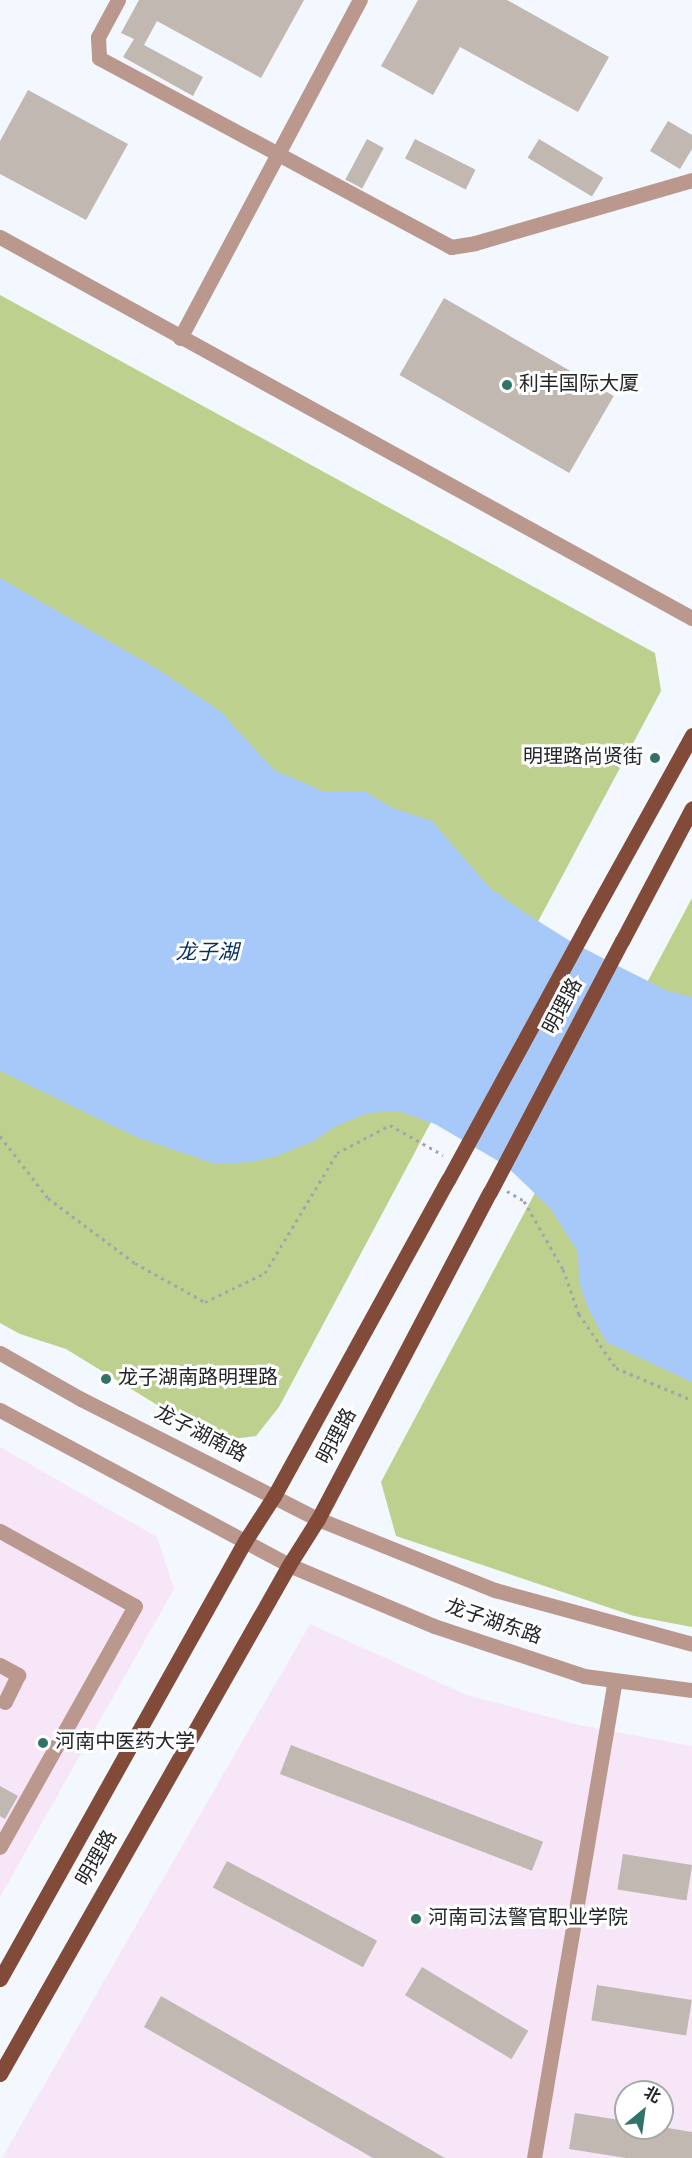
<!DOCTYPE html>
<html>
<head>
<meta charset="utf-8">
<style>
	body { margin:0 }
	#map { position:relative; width:692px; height:2158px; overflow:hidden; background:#f3f7fe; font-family:Overpass,"Noto Sans SC",sans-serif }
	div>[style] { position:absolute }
	.education>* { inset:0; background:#f7e6f8 }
	.green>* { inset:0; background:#bed08d }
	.water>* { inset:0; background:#a6c9f9 }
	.building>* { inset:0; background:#c0b8b1; transform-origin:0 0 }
	.path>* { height:3px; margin-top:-1.5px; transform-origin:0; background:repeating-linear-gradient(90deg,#a2a5ab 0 3px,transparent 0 7.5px) }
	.minor>* { height:15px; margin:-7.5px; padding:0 7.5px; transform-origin:7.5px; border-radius:7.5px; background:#ba988d }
	.major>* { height:15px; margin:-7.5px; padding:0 7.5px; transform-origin:7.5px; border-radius:7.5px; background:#824a38 }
	.major-bridge>* { height:15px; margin:-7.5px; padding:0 7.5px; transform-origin:7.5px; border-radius:7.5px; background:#824a38 }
	.dots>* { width:16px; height:16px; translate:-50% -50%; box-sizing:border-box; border:3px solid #fff; border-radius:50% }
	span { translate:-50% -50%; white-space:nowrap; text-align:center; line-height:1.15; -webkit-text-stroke:6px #fff; paint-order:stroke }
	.poi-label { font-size:20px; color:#24262a }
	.left { translate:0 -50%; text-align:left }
	.right { translate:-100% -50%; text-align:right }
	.street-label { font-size:20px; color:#24262a }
	.water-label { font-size:21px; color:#043063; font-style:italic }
	.north { position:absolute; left:614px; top:2080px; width:60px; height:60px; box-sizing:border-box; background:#fff; border:2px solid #a7a8aa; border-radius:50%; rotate:29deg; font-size:16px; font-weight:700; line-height:24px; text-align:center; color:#24262a }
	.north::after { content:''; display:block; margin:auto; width:21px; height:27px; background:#307467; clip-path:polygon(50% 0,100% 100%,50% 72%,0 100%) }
</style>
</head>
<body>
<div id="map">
	<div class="education">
		<div style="clip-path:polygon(0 1447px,157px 1537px,174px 1589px,0 1897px)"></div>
		<div style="clip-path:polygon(evenodd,310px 1624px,467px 1695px,579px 1725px,692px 1746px,692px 2158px,2px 2158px,310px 1624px,626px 2092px,662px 2092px,662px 2128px,626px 2128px,626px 2092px)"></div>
	</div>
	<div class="green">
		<div style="clip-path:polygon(0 295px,655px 653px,661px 691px,279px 1407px,256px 1436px,216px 1441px,66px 1349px,20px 1334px,0 1323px)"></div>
		<div style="clip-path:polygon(692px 898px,692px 1627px,634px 1616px,396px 1536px,381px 1482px)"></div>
	</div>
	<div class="water">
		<div style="clip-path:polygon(0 578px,159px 670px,220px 711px,274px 770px,323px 791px,364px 791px,393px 808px,432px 821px,489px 887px,522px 911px,570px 941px,616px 965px,668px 991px,692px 997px,692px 1382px,606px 1342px,588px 1308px,579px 1282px,578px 1252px,550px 1208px,505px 1165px,435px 1124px,398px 1111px,368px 1113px,336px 1126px,314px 1141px,277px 1156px,252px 1162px,215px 1164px,136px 1137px,0 1071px)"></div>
	</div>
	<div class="building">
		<div style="clip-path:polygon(139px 0,304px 0,261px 78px,157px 21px,144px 45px,203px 77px,193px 96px,123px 57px,134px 39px,121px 33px)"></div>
		<div style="clip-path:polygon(418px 0,507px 0,609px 57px,578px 112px,460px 47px,433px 95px,381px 66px)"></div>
		<div style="clip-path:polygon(28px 90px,128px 144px,86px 220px,0 174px,0 141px)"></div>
		<div style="clip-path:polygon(668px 121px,692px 135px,692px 149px,680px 169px,650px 151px)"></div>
		<div style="left:367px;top:139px;width:19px;height:46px;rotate:28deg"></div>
		<div style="left:415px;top:139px;width:68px;height:22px;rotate:27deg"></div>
		<div style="left:539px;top:139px;width:75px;height:22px;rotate:31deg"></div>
		<div style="left:444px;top:298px;width:196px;height:89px;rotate:30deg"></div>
		<div style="left:291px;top:1745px;width:270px;height:31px;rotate:21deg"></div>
		<div style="clip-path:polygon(0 1786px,18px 1796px,5px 1819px,0 1816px)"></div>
		<div style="left:623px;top:1854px;width:70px;height:36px;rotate:9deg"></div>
		<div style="left:227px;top:1861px;width:170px;height:30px;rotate:28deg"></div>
		<div style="left:422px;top:1967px;width:124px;height:33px;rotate:31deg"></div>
		<div style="left:597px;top:1985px;width:96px;height:36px;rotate:9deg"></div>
		<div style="clip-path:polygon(161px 1996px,445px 2158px,373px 2158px,144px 2027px)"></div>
		<div style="clip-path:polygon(575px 2113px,626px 2121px,626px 2128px,662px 2127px,692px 2132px,692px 2158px,626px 2158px,569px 2149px)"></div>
	</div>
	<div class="path">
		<div style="left:0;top:1136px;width:78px;rotate:52.3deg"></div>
		<div style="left:48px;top:1198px;width:109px;rotate:36.8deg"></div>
		<div style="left:135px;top:1263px;width:80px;rotate:29.1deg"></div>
		<div style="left:205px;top:1302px;width:67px;rotate:-25.8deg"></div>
		<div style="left:265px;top:1273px;width:140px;rotate:-59deg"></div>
		<div style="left:337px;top:1153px;width:60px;rotate:-27.8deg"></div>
		<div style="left:390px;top:1125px;width:61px;rotate:29.5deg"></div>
		<div style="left:507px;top:1191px;width:20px;rotate:30deg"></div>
		<div style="left:524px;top:1201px;width:78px;rotate:60.2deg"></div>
		<div style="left:563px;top:1269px;width:48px;rotate:70.4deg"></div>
		<div style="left:579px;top:1314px;width:65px;rotate:55.6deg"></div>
		<div style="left:616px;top:1368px;width:82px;rotate:22.8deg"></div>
	</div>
	<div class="minor">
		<div style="left:118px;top:0;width:42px;rotate:118.4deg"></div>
		<div style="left:98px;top:37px;width:21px;rotate:87deg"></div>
		<div style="left:99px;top:58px;width:400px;rotate:28.2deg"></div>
		<div style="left:451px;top:247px;width:24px;rotate:-9deg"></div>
		<div style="left:475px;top:243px;width:226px;rotate:-16.2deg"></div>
		<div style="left:0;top:237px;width:790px;rotate:28.84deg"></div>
		<div style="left:180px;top:338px;width:383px;rotate:-62deg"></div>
		<div style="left:0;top:1353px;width:93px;rotate:29.6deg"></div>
		<div style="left:81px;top:1399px;width:266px;rotate:26.9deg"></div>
		<div style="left:318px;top:1519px;width:191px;rotate:21.9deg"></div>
		<div style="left:495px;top:1590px;width:204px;rotate:15.3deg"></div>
		<div style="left:0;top:1410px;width:328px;rotate:28.2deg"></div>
		<div style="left:289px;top:1565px;width:157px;rotate:22.8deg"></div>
		<div style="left:434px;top:1626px;width:158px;rotate:18.4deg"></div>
		<div style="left:584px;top:1676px;width:109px;rotate:7.4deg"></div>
		<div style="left:0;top:1531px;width:154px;rotate:29.1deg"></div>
		<div style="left:135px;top:1606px;width:276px;rotate:119.3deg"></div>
		<div style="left:0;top:1665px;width:21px;rotate:29deg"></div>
		<div style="left:18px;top:1675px;width:30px;rotate:116deg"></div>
		<div style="left:534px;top:2158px;width:484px;rotate:-80.4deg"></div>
	</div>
	<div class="major">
		<div style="left:588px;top:923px;width:215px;rotate:-61deg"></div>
		<div style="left:622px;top:941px;width:150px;rotate:-62.2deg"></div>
		<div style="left:0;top:1979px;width:502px;rotate:-60.78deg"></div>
		<div style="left:245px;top:1541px;width:54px;rotate:-57.2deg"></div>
		<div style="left:274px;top:1496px;width:361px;rotate:-61.2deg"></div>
		<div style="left:0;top:2074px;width:585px;rotate:-60.41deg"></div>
		<div style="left:289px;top:1565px;width:54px;rotate:-57.8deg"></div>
		<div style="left:318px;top:1519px;width:369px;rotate:-62.3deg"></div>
	</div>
	<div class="major-bridge">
		<div style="left:448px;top:1180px;width:293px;rotate:-61.4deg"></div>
		<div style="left:490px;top:1192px;width:284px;rotate:-62.3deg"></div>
	</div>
	<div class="dots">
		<div style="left:507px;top:385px;background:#307467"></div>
		<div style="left:655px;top:758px;background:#307467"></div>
		<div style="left:106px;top:1379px;background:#307467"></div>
		<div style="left:43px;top:1743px;background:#307467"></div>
		<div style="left:416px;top:1919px;background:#307467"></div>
	</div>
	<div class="poi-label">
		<span class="left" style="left:519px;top:385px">利丰国际大厦</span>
		<span class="right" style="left:643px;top:758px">明理路尚贤街</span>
		<span class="left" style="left:118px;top:1379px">龙子湖南路明理路</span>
		<span class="left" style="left:55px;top:1743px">河南中医药大学</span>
		<span class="left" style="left:428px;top:1919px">河南司法警官职业学院</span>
	</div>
	<div class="street-label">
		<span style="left:564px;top:1007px;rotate:-62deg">明理路</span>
		<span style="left:200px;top:1435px;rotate:27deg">龙子湖南路</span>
		<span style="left:338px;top:1437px;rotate:-62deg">明理路</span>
		<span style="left:493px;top:1623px;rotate:19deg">龙子湖东路</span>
		<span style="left:98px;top:1859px;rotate:-60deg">明理路</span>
	</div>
	<div class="water-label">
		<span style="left:207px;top:954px">龙子湖</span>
	</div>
	<div class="north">北</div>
</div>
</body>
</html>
